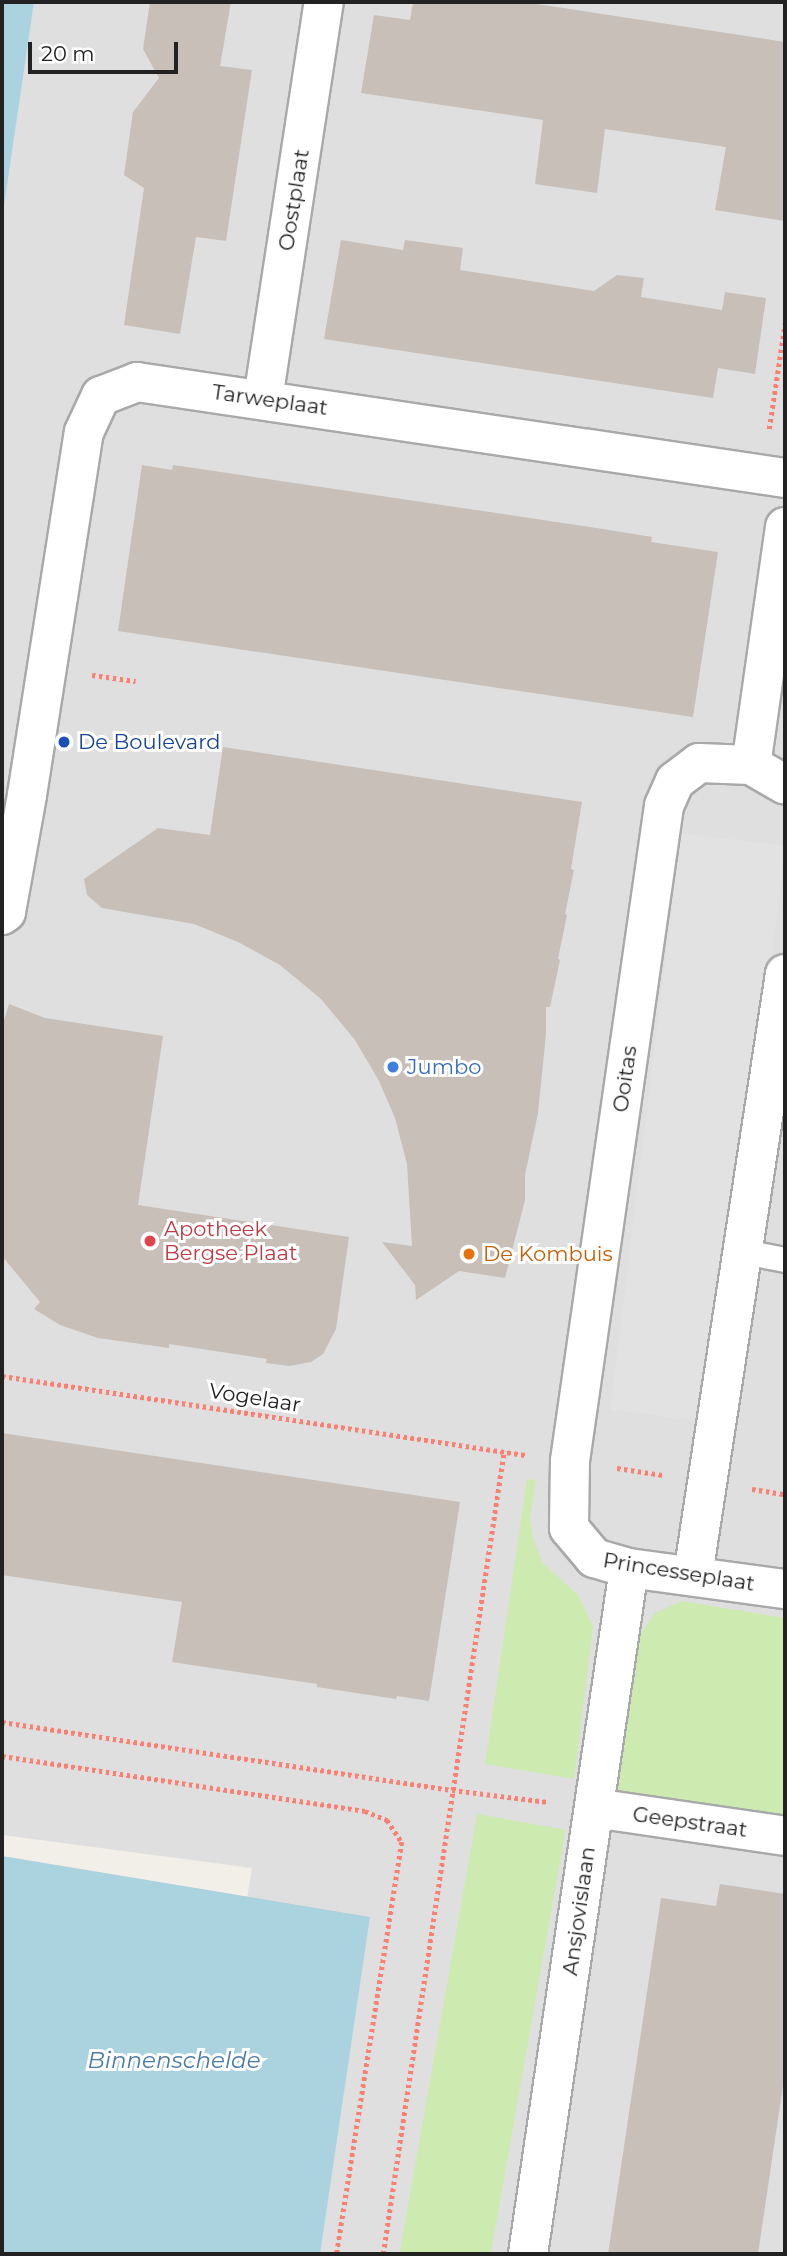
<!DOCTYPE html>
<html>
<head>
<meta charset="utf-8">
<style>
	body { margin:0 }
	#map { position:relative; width:787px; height:2256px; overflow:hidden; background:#f2efe9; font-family:Montserrat,sans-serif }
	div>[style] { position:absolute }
	.residential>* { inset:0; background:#e0dfdf }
	.grass>* { inset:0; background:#cdebb0; transform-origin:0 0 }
	.parking>* { inset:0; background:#e2e2e2; transform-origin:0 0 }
	.water>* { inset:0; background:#aad3df }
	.building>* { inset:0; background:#c7bfb8 }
	.path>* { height:4.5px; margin-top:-2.25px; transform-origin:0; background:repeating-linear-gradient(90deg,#fa8072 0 3.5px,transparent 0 7px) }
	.roads { filter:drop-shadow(2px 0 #a9a9a9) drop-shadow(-2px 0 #a9a9a9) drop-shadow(0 2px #a9a9a9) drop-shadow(0 -2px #a9a9a9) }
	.service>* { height:24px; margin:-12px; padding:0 12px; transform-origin:12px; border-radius:12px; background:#fff }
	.minor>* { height:38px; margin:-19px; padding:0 19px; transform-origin:19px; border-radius:19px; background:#fff }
	.dots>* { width:19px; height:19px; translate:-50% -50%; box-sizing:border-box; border:4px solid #fff; border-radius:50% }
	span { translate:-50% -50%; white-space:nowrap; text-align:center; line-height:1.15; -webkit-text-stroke:6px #fff; paint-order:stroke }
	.street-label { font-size:21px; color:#222 }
	.transit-label { font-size:21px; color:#164399 }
	.left { translate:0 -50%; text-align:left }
	.shop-label { font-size:21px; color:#366cbe }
	.health-label { font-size:21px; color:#be3a42 }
	.food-label { font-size:21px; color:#c56008 }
	.water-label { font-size:23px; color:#4a7aab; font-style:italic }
	.frame { position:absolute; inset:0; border:4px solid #222; pointer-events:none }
	.scale { position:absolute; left:28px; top:42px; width:150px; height:32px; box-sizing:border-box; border:4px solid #222; border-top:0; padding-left:9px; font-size:21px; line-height:24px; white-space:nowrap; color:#222; -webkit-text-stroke:5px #fff; paint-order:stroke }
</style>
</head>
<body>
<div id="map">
	<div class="residential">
		<div style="clip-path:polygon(2px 2px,785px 2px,785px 2254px,188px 2254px,252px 1868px,2px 1835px)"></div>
	</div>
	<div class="grass">
		<div style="clip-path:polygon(527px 1479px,536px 1480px,530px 1519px,533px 1538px,542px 1562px,579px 1596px,593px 1627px,574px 1779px,485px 1764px)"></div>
		<div style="clip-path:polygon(682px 1601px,785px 1618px,785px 1816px,618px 1791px,640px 1635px,655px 1613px)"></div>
		<div style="left:477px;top:1814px;width:90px;height:445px;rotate:10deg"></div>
	</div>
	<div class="parking">
		<div style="left:681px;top:833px;width:105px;height:581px;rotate:7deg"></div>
	</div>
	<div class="water">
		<div style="clip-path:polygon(2px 2px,34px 2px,2px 219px)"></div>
		<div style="clip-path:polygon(2px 1856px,370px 1917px,320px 2254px,2px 2254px)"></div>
	</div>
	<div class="building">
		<div style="clip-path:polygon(150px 2px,231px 2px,220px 66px,252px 70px,226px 241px,196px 237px,180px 334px,124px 325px,144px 188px,124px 175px,133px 112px,159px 78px,143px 49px)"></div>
		<div style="clip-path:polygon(413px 2px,524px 2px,785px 42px,785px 221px,715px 210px,726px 147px,605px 129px,597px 193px,535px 184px,543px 120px,361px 93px,374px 15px,410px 20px)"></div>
		<div style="clip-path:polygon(341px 240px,403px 250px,405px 240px,463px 248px,460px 270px,594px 291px,617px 275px,644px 278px,641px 297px,722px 310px,725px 292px,766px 298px,755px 374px,718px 368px,713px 398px,324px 339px)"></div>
		<div style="clip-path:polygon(142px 465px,172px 470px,173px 465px,221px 472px,603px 529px,652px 537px,651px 542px,718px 552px,693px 717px,118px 631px)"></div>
		<div style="clip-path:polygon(223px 747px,582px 802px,571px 869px,574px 870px,565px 914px,567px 915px,558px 959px,560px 960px,550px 1007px,546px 1007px,546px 1034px,538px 1113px,525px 1175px,525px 1200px,505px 1278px,459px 1271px,416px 1300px,415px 1285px,382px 1242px,412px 1246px,407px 1164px,395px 1118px,379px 1081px,355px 1040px,321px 999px,280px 965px,238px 942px,194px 924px,102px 908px,87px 895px,84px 879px,158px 828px,210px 835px)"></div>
		<div style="clip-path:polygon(9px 1004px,45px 1018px,163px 1036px,138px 1205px,349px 1237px,336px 1329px,323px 1354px,311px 1362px,289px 1366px,266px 1363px,267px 1359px,169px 1344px,169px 1348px,98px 1338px,60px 1325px,34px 1309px,40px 1302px,2px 1256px,2px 1027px)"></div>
		<div style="clip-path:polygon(2px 1433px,460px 1502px,429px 1701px,397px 1696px,396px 1699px,317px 1687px,317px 1684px,172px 1662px,182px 1602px,2px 1575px)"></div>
		<div style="clip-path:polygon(720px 1884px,785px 1894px,785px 2072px,758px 2254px,608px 2254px,661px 1898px,716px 1906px)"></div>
	</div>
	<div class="path">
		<div style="left:769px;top:429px;width:107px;rotate:-81.4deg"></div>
		<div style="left:92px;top:675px;width:44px;rotate:7.8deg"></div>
		<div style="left:2px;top:1376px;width:529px;rotate:8.59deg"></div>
		<div style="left:617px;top:1468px;width:47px;rotate:8.7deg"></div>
		<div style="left:752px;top:1489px;width:33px;rotate:9deg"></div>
		<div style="left:2px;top:1722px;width:455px;rotate:8.6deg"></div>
		<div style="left:452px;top:1790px;width:97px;rotate:7.1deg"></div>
		<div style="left:2px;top:1756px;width:367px;rotate:8.6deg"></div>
		<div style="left:365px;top:1811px;width:24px;rotate:22deg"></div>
		<div style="left:387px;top:1820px;width:27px;rotate:56deg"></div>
		<div style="left:402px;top:1842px;width:417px;rotate:99deg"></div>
		<div style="left:383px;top:2254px;width:812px;rotate:-81.43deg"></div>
	</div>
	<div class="roads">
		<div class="service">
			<div style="left:744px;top:1252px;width:42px;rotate:11deg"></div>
		</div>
		<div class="minor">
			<div style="left:263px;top:399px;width:402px;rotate:-81.3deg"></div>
			<div style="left:785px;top:527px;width:240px;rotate:98.1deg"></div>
			<div style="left:751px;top:765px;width:39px;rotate:30deg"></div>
			<div style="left:751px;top:765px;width:52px;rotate:-177.8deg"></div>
			<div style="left:699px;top:763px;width:30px;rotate:143deg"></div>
			<div style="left:675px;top:781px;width:27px;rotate:114deg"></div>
			<div style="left:664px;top:806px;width:662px;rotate:98.17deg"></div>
			<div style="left:570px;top:1461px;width:67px;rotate:90.9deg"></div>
			<div style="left:569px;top:1528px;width:39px;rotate:50deg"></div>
			<div style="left:594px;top:1558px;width:36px;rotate:16deg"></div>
			<div style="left:629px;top:1568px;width:157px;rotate:7.7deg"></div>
			<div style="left:2px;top:915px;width:5px;rotate:-37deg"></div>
			<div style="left:6px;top:912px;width:119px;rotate:-79.8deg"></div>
			<div style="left:27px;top:795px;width:367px;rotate:-81.1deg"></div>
			<div style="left:84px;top:432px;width:40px;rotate:-65deg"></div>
			<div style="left:101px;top:396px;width:39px;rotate:-21deg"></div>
			<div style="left:137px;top:382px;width:655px;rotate:8.43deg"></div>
			<div style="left:693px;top:1575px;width:608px;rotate:-81.3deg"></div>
			<div style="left:594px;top:1808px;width:193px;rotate:8.3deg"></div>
			<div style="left:528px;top:2254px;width:693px;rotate:-81.62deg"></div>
		</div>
	</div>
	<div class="dots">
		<div style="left:64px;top:742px;background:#1a4fb4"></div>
		<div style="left:393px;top:1067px;background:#3f7fe0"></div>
		<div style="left:150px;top:1241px;background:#e0444e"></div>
		<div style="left:469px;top:1254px;background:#e8710a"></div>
	</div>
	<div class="street-label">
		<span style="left:294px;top:200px;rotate:-81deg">Oostplaat</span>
		<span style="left:270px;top:400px;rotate:8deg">Tarweplaat</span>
		<span style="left:625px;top:1079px;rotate:-82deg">Ooitas</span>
		<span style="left:255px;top:1398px;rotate:9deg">Vogelaar</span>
		<span style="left:679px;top:1572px;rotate:9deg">Princesseplaat</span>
		<span style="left:690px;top:1822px;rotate:8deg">Geepstraat</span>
		<span style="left:579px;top:1911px;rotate:-82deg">Ansjovislaan</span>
	</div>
	<div class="transit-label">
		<span class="left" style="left:78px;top:742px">De Boulevard</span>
	</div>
	<div class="shop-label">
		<span class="left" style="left:407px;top:1067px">Jumbo</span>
	</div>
	<div class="health-label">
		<span class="left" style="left:164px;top:1241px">Apotheek<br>Bergse Plaat</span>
	</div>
	<div class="food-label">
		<span class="left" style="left:483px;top:1254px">De Kombuis</span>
	</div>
	<div class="water-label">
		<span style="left:174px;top:2060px">Binnenschelde</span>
	</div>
	<div class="frame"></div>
	<div class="scale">20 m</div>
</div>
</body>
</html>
